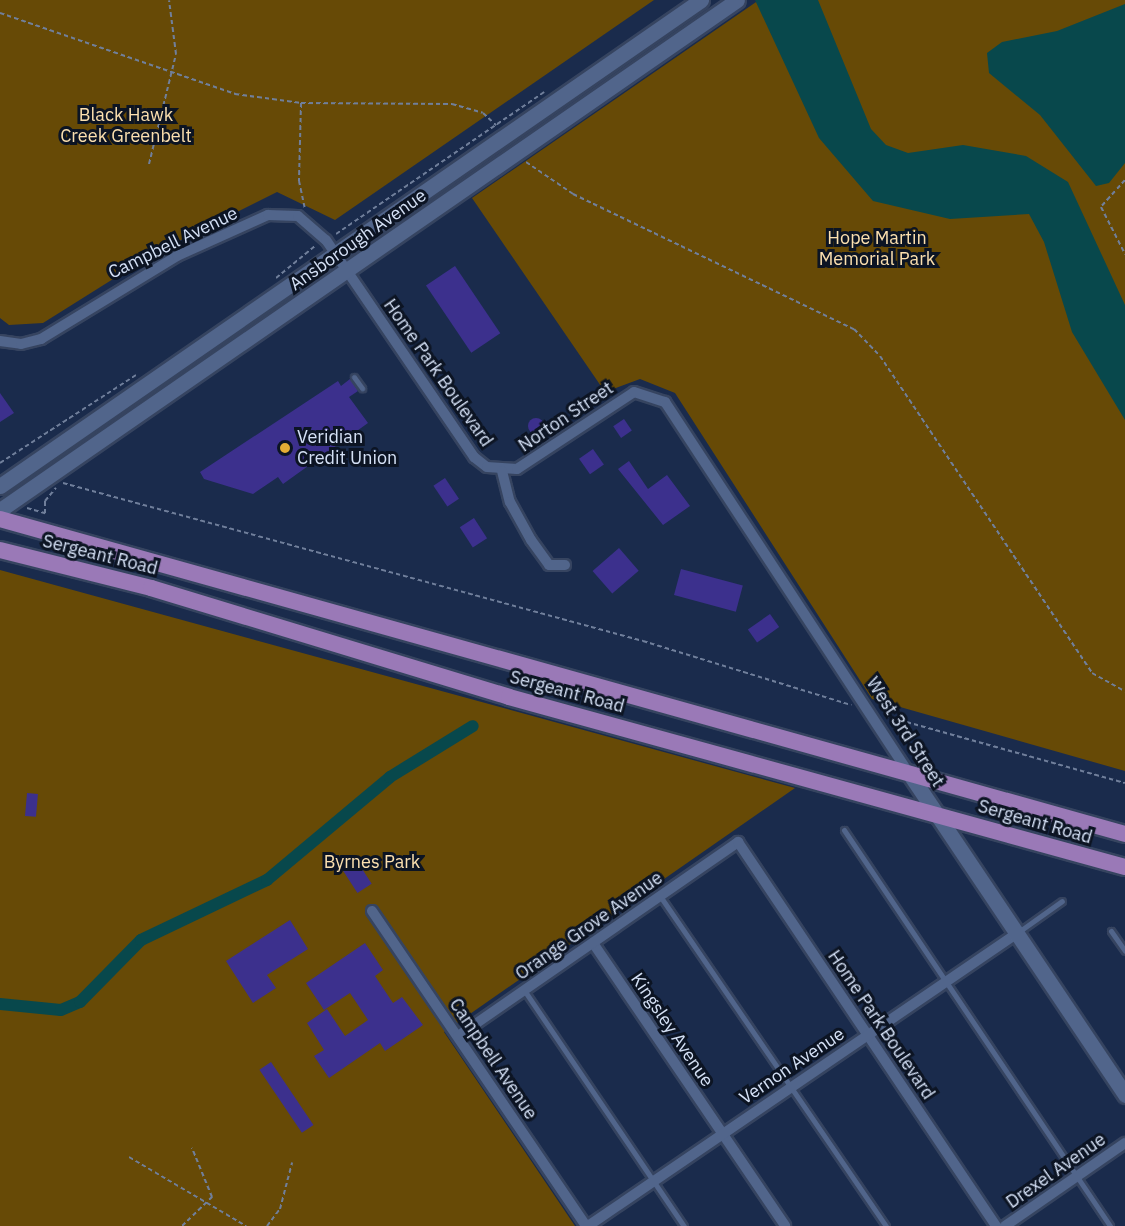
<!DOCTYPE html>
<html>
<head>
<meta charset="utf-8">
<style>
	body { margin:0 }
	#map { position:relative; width:1125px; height:1226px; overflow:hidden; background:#1a2b4c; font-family:"IBM Plex Sans",sans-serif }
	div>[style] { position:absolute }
	.green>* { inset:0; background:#674a06 }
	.water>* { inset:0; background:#08484c }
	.canal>* { height:12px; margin:-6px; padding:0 6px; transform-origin:6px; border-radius:6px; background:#08484c }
	.building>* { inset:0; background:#3c308d; transform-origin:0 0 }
	.round { border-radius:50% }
	.path>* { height:2px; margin-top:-1px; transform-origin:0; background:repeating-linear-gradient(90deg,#707f9b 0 4.5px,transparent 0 7.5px) }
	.roads { filter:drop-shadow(2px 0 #364460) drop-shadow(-2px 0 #364460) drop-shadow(0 2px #364460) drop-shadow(0 -2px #364460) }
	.lane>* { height:5px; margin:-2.5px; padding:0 2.5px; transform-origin:2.5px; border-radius:2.5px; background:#51658b }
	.street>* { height:10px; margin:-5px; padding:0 5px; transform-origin:5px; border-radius:5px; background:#51658b }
	.secondary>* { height:15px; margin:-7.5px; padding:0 7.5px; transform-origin:7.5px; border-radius:7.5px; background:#51658b }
	.primary>* { height:16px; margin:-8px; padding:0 8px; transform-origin:8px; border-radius:8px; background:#9a79b7 }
	.dots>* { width:16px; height:16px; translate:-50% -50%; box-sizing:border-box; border:3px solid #0c1423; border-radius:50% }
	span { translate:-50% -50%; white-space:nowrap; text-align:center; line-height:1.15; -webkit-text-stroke:6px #0c1423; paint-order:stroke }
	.park-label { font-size:18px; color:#fce0af }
	.street-label { font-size:18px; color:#d5e1f6 }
	.poi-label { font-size:18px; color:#d5e1f6 }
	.left { translate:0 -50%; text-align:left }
</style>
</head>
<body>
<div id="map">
	<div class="green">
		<div style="clip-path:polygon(0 0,654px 0,335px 220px,277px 192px,153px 254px,43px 323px,9px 325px,0 318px)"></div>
		<div style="clip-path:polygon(759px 0,1125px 0,1125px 771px,872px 699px,675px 393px,640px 379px,605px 392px,472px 198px)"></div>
		<div style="clip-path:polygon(0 570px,795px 788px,444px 1032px,575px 1226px,0 1226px)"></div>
	</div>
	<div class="water">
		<div style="clip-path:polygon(755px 0,818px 0,871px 129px,886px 145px,908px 153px,963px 145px,1026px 156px,1068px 182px,1125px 305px,1125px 420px,1072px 332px,1044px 242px,1029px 214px,950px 219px,873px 201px,819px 138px)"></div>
		<div style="clip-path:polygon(1125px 4px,1125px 163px,1109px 183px,1096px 186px,1040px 115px,989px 73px,987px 53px,1002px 42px,1057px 31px)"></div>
	</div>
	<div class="canal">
		<div style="left:0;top:1004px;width:61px;rotate:5.6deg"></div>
		<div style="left:61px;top:1010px;width:21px;rotate:-23deg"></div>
		<div style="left:80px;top:1002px;width:87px;rotate:-45.5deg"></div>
		<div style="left:141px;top:940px;width:140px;rotate:-25.5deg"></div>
		<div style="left:267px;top:880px;width:160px;rotate:-39.9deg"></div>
		<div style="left:390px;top:777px;width:97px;rotate:-31.6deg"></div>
	</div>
	<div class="building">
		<div style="left:455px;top:266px;width:81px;height:35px;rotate:56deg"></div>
		<div style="clip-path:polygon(350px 379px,358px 391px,349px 397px,368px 423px,283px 484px,278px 477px,253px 494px,204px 479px,200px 472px,338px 381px,341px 386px)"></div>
		<div style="clip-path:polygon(0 393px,14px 413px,0 422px)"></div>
		<div class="round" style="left:528px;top:418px;width:16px;height:16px"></div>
		<div style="left:624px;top:419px;width:14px;height:13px;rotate:56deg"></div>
		<div style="left:593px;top:449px;width:19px;height:17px;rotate:55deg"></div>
		<div style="clip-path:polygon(629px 461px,648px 489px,667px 475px,690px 506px,663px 525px,618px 469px)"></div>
		<div style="left:445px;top:478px;width:25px;height:14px;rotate:56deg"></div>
		<div style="left:474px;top:518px;width:24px;height:17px;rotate:57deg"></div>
		<div style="left:619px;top:548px;width:30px;height:35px;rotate:49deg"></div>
		<div style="left:681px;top:569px;width:64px;height:27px;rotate:15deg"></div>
		<div style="left:770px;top:614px;width:16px;height:27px;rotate:55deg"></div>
		<div style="left:27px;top:793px;width:11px;height:23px;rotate:5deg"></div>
		<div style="left:357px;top:861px;width:27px;height:17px;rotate:57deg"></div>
		<div style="clip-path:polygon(290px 920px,308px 949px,267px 975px,276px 988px,253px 1003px,226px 961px)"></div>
		<div style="clip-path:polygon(365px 943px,383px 970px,375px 976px,393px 1003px,402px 997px,423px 1025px,385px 1051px,380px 1043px,329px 1078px,314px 1056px,324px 1050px,307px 1023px,327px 1009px,345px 1036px,368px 1020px,350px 993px,324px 1010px,306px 983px)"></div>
		<div style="left:271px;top:1062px;width:76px;height:14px;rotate:56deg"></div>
	</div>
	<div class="path">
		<div style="left:0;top:13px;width:249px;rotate:19deg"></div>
		<div style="left:235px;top:94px;width:67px;rotate:7.8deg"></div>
		<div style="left:301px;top:103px;width:151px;rotate:0.4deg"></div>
		<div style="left:452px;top:104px;width:32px;rotate:16deg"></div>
		<div style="left:483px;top:113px;width:18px;rotate:43deg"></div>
		<div style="left:301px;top:103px;width:78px;rotate:91.5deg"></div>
		<div style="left:299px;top:181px;width:29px;rotate:78deg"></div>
		<div style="left:526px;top:162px;width:57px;rotate:34.2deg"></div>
		<div style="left:573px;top:194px;width:312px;rotate:25.7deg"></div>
		<div style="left:854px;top:329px;width:37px;rotate:46deg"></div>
		<div style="left:880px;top:356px;width:381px;rotate:56.2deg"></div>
		<div style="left:1092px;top:673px;width:38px;rotate:29deg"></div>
		<div style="left:149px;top:164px;width:113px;rotate:-76.2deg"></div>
		<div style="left:176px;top:54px;width:54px;rotate:-97.4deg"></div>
		<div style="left:1125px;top:180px;width:36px;rotate:132deg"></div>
		<div style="left:1101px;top:207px;width:53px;rotate:62.9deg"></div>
		<div style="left:336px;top:234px;width:252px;rotate:-34.3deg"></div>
		<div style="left:276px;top:278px;width:50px;rotate:-39.4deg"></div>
		<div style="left:0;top:463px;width:162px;rotate:-32.9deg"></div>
		<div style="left:63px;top:483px;width:601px;rotate:15.24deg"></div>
		<div style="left:643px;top:641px;width:218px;rotate:17.1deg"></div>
		<div style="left:27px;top:508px;width:19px;rotate:16deg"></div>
		<div style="left:45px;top:513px;width:12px;rotate:-90deg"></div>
		<div style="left:45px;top:501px;width:17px;rotate:-50deg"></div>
		<div style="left:885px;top:716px;width:249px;rotate:15.6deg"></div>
		<div style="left:129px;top:1157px;width:136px;rotate:30.5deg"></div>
		<div style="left:182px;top:1226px;width:42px;rotate:-44deg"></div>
		<div style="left:212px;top:1197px;width:53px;rotate:-112.2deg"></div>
		<div style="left:267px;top:1226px;width:21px;rotate:-53deg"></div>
		<div style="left:280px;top:1209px;width:48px;rotate:-75.4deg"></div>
	</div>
	<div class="roads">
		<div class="lane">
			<div style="left:354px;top:377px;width:14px;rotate:54deg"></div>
			<div style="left:844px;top:830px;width:477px;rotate:56.1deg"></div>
			<div style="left:660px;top:896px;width:400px;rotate:55.6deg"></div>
			<div style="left:1111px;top:931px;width:24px;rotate:55deg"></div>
			<div style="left:1017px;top:933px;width:55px;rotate:-35.4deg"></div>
			<div style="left:524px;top:990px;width:285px;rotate:55.9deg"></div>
		</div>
		<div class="street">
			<div style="left:0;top:341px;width:21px;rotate:8deg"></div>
			<div style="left:21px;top:344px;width:21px;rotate:-14deg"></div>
			<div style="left:41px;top:339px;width:159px;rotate:-31.4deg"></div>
			<div style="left:177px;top:256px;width:100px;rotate:-24.3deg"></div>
			<div style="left:268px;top:215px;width:30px;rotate:2deg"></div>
			<div style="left:298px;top:216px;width:37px;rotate:41deg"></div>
			<div style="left:326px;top:240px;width:263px;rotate:55.7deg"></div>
			<div style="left:474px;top:457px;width:16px;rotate:38deg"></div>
			<div style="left:487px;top:467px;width:30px;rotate:4deg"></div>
			<div style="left:517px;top:469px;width:140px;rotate:-33.3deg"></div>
			<div style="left:634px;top:392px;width:33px;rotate:18deg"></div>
			<div style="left:665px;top:402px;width:444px;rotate:56.7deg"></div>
			<div style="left:502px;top:471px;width:32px;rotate:76deg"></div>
			<div style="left:510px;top:502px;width:43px;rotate:61.1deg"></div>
			<div style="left:531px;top:540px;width:31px;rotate:54deg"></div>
			<div style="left:549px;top:565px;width:16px"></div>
			<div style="left:372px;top:911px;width:381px;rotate:55.8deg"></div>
			<div style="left:593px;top:943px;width:342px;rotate:55.8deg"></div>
			<div style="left:458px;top:1036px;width:341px;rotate:-34.7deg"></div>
			<div style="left:738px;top:842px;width:463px;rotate:56.1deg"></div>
			<div style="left:588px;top:1226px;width:518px;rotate:-34.3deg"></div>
			<div style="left:1005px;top:1226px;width:146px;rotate:-34.7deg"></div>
		</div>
		<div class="secondary">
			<div style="left:0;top:486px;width:853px;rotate:-34.73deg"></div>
			<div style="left:0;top:510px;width:896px;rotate:-34.68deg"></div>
			<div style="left:909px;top:773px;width:388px;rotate:56.1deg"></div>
		</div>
		<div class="primary">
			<div style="left:0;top:519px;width:1168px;rotate:15.64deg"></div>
			<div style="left:0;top:550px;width:156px;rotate:14.1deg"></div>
			<div style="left:151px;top:588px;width:374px;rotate:16.9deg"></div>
			<div style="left:509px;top:697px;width:639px;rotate:15.43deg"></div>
		</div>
	</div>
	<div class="dots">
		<div style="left:285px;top:448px;background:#e4ad35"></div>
	</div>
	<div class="park-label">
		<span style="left:126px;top:126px">Black Hawk<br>Creek Greenbelt</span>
		<span style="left:877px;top:249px">Hope Martin<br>Memorial Park</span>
		<span style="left:372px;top:862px">Byrnes Park</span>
	</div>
	<div class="street-label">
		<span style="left:358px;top:240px;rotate:-35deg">Ansborough Avenue</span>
		<span style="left:173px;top:243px;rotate:-26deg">Campbell Avenue</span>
		<span style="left:438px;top:373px;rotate:55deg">Home Park Boulevard</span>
		<span style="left:566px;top:417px;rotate:-34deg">Norton Street</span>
		<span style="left:100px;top:555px;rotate:14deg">Sergeant Road</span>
		<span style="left:567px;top:692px;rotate:15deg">Sergeant Road</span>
		<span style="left:905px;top:732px;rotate:57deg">West 3rd Street</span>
		<span style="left:1035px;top:822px;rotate:16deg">Sergeant Road</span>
		<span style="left:589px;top:926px;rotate:-35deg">Orange Grove Avenue</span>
		<span style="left:881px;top:1025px;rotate:56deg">Home Park Boulevard</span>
		<span style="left:672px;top:1030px;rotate:56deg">Kingsley Avenue</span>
		<span style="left:493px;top:1059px;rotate:56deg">Campbell Avenue</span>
		<span style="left:792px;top:1066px;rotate:-34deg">Vernon Avenue</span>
		<span style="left:1056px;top:1171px;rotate:-35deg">Drexel Avenue</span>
	</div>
	<div class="poi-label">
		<span class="left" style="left:297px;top:448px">Veridian<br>Credit Union</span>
	</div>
</div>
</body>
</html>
